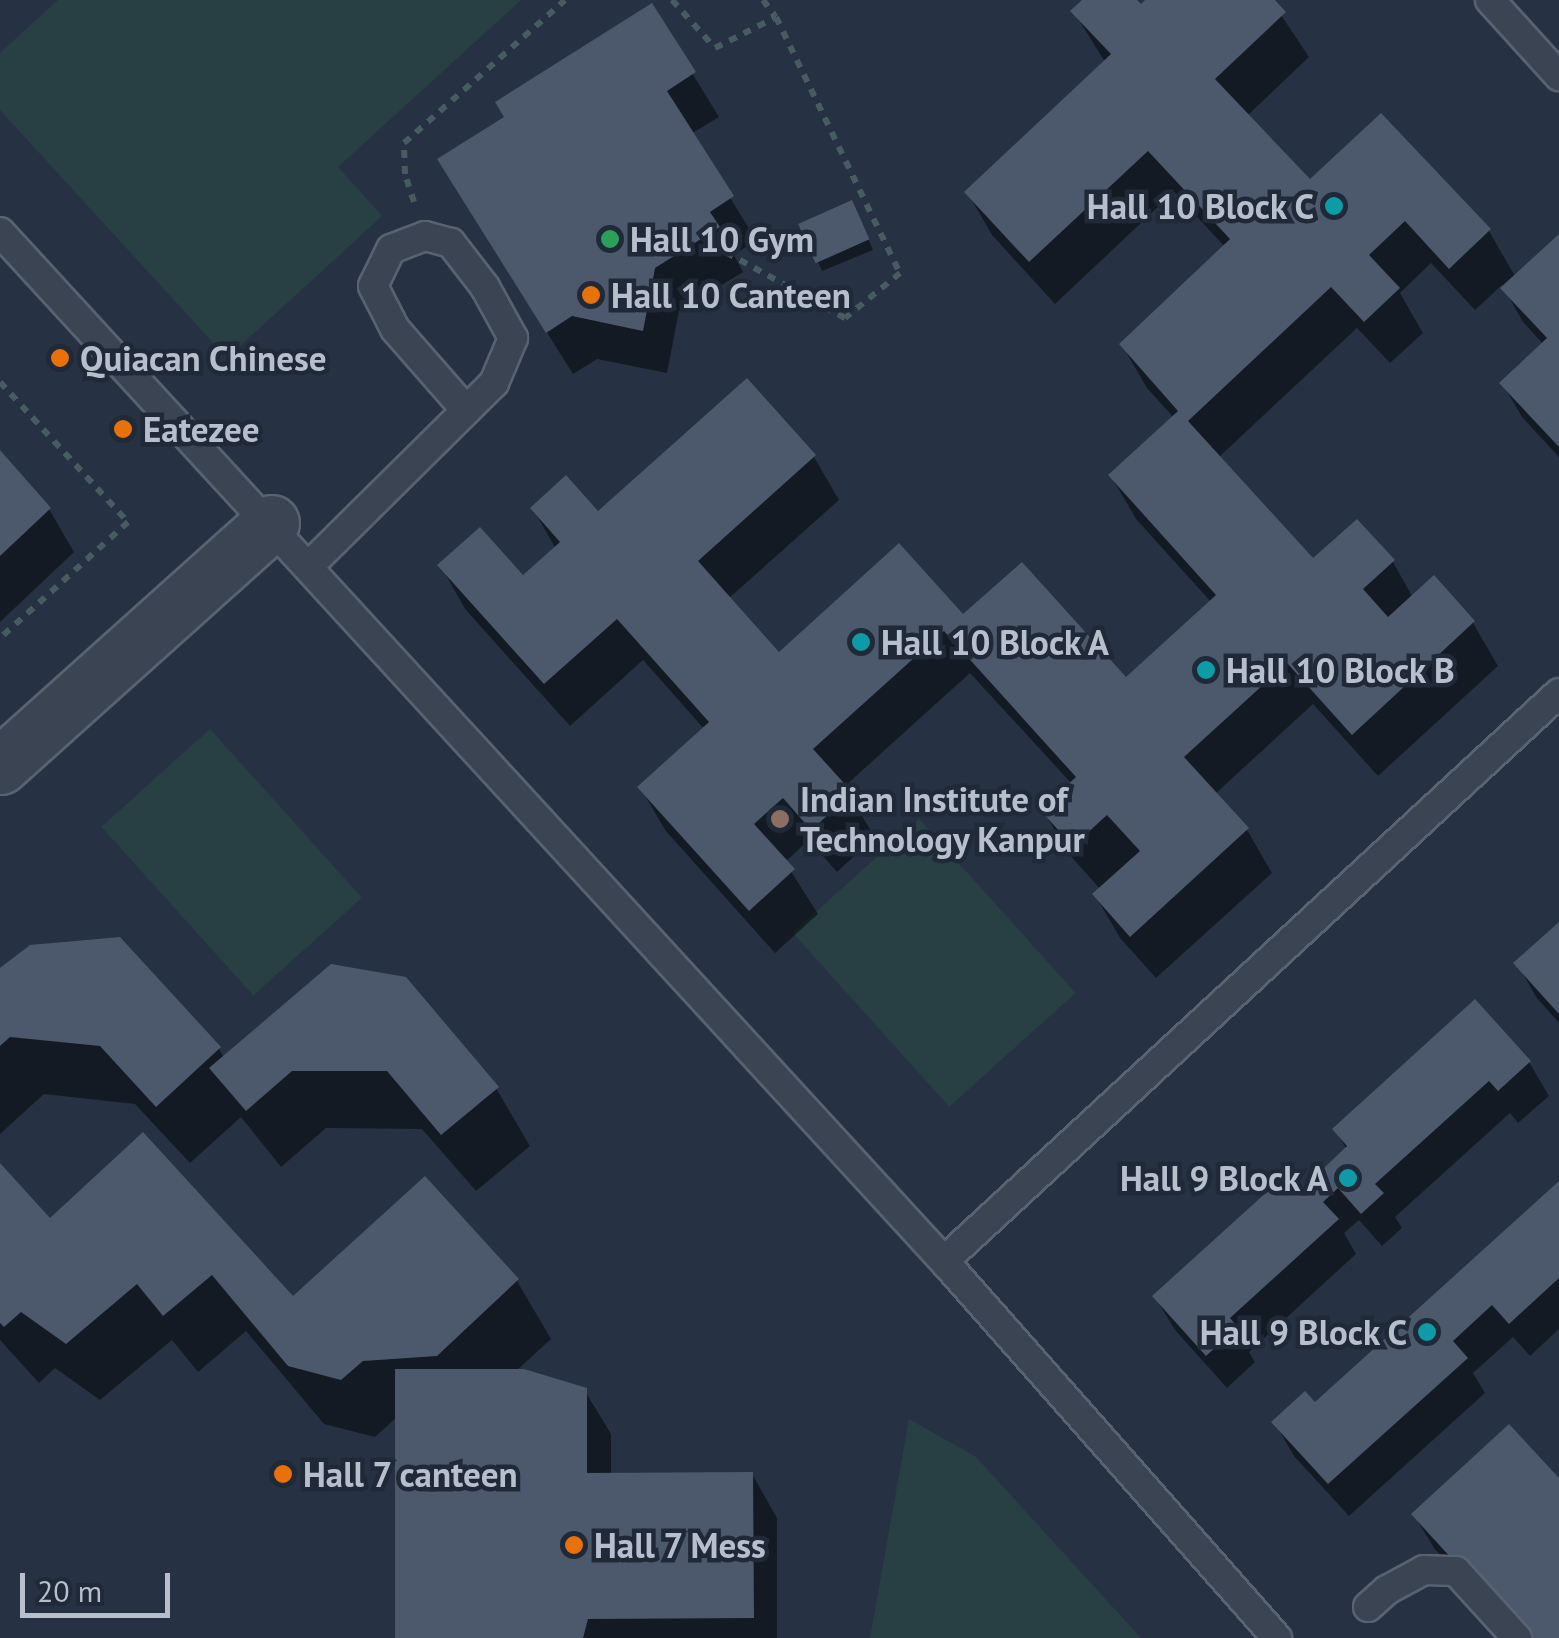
<!DOCTYPE html>
<html>
<head>
<meta charset="utf-8">
<style>
	body { margin:0 }
	#map { position:relative; width:1559px; height:1638px; overflow:hidden; background:#263243; font-family:"PT Sans",sans-serif }
	div>[style] { position:absolute }
	.green>* { inset:0; background:#284044; transform-origin:0 0 }
	.shadow>* { inset:0; background:#0007 }
	.building>* { inset:0; background:#4c586c; transform-origin:0 0 }
	.path>* { height:6px; margin-top:-3px; transform-origin:0; background:repeating-linear-gradient(90deg,#475c60 0 8px,transparent 0 16px) }
	.roads { filter:drop-shadow(2px 0 #596270) drop-shadow(-2px 0 #596270) drop-shadow(0 2px #596270) drop-shadow(0 -2px #596270) }
	.service>* { height:28px; margin:-14px; padding:0 14px; transform-origin:14px; border-radius:14px; background:#3b4452 }
	.minor>* { height:55px; margin:-27.5px; padding:0 27.5px; transform-origin:27.5px; border-radius:27.5px; background:#3b4452 }
	.dots>* { width:28px; height:28px; translate:-50% -50%; box-sizing:border-box; border:5px solid #1f2938; border-radius:50% }
	span { translate:-50% -50%; white-space:nowrap; text-align:center; line-height:1.15; -webkit-text-stroke:9px #1f2938; paint-order:stroke }
	.poi-label { font-size:35px; color:#b8bfcc; font-weight:700 }
	.right { translate:-100% -50%; text-align:right }
	.left { translate:0 -50%; text-align:left }
	.scale { position:absolute; left:20px; top:1573px; width:150px; height:45px; box-sizing:border-box; border:5px solid #b8bfcc; border-top:0; padding-left:12px; font-size:30px; line-height:35px; white-space:nowrap; color:#b8bfcc; -webkit-text-stroke:8px #1f2938; paint-order:stroke }
</style>
</head>
<body>
<div id="map">
	<div class="green">
		<div style="clip-path:polygon(58px 0,521px 0,338px 167px,382px 216px,227px 358px,0 110px,0 53px)"></div>
		<div style="left:210px;top:729px;width:227px;height:146px;rotate:48deg"></div>
		<div style="left:919px;top:819px;width:234px;height:170px;rotate:48deg"></div>
		<div style="clip-path:polygon(909px 1419px,976px 1457px,1141px 1638px,870px 1638px)"></div>
	</div>
	<div class="shadow">
		<div style="clip-path:polygon(1086px 0,1134px 0,1141px 7px,1149px 0,1271px 0,1309px 57px,1247px 116px,1310px 183px,1489px 231px,1515px 276px,1559px 238px,1559px 457px,1522px 417px,1502px 383px,1544px 345px,1523px 322px,1502px 285px,1475px 310px,1431px 263px,1400px 293px,1423px 333px,1390px 363px,1357px 328px,1218px 458px,1313px 562px,1393px 562px,1413px 598px,1434px 579px,1473px 623px,1498px 666px,1378px 776px,1313px 704px,1215px 794px,1247px 830px,1272px 873px,1156px 978px,1120px 938px,1095px 895px,1101px 890px,1068px 853px,1043px 810px,1072px 784px,970px 673px,844px 787px,875px 837px,837px 872px,809px 840px,785px 862px,818px 914px,775px 953px,665px 830px,640px 787px,705px 730px,643px 660px,570px 726px,465px 609px,441px 566px,523px 579px,556px 549px,533px 509px,598px 515px,814px 457px,839px 500px,728px 599px,778px 656px,963px 618px,1126px 680px,1211px 602px,1136px 519px,1111px 476px,1174px 418px,1147px 388px,1122px 345px,1225px 247px,1174px 192px,1055px 304px,992px 235px,967px 192px,1105px 62px,1074px 12px)"></div>
		<div style="clip-path:polygon(651px 6px,719px 117px,691px 134px,756px 240px,734px 255px,743px 272px,679px 311px,667px 373px,597px 359px,573px 374px,465px 203px,507px 118px)"></div>
		<div style="clip-path:polygon(857px 213px,873px 250px,822px 271px,801px 224px)"></div>
		<div style="clip-path:polygon(0 453px,49px 509px,74px 552px,0 622px)"></div>
		<div style="clip-path:polygon(1559px 925px,1559px 1023px,1536px 997px,1517px 963px)"></div>
		<div style="clip-path:polygon(332px 966px,496px 1088px,530px 1146px,476px 1191px,422px 1129px,326px 1128px,281px 1167px,241px 1117px,190px 1163px,135px 1104px,44px 1094px,0 1134px,0 972px,219px 1049px,224px 1058px)"></div>
		<div style="clip-path:polygon(1529px 1062px,1549px 1096px,1518px 1123px,1510px 1113px,1395px 1217px,1402px 1228px,1382px 1246px,1359px 1220px,1344px 1233px,1356px 1254px,1249px 1352px,1255px 1362px,1227px 1388px,1175px 1330px,1155px 1297px,1303px 1190px,1347px 1150px,1335px 1129px)"></div>
		<div style="clip-path:polygon(0 1167px,50px 1222px,293px 1300px,425px 1180px,517px 1281px,551px 1339px,516px 1371px,585px 1391px,611px 1434px,611px 1475px,752px 1474px,777px 1518px,777px 1638px,397px 1638px,397px 1417px,375px 1437px,324px 1424px,246px 1331px,198px 1372px,172px 1340px,100px 1400px,55px 1368px,39px 1383px,0 1340px)"></div>
		<div style="clip-path:polygon(1559px 1184px,1559px 1329px,1530px 1356px,1513px 1337px,1473px 1373px,1485px 1393px,1349px 1516px,1294px 1456px,1274px 1422px,1315px 1406px)"></div>
		<div style="clip-path:polygon(1559px 1482px,1559px 1638px,1516px 1638px,1434px 1548px,1414px 1515px)"></div>
	</div>
	<div class="building">
		<div style="clip-path:polygon(1082px 0,1137px 0,1141px 4px,1145px 0,1275px 0,1286px 12px,1215px 79px,1310px 179px,1381px 113px,1491px 229px,1449px 269px,1405px 221px,1369px 255px,1400px 288px,1364px 322px,1331px 287px,1188px 421px,1313px 558px,1357px 519px,1395px 560px,1363px 589px,1388px 617px,1434px 575px,1475px 621px,1352px 735px,1287px 663px,1184px 757px,1249px 828px,1130px 937px,1092px 894px,1140px 851px,1107px 815px,1073px 846px,1040px 810px,1076px 777px,944px 631px,813px 749px,853px 793px,811px 830px,783px 798px,754px 824px,795px 869px,749px 911px,637px 787px,709px 722px,617px 619px,544px 684px,437px 565px,480px 527px,523px 575px,560px 542px,530px 508px,566px 475px,598px 511px,747px 378px,816px 455px,698px 561px,779px 652px,899px 543px,963px 614px,1022px 562px,1126px 677px,1216px 595px,1108px 475px,1178px 411px,1119px 344px,1230px 239px,1148px 151px,1029px 262px,964px 192px,1111px 54px,1070px 11px)"></div>
		<div style="clip-path:polygon(652px 3px,696px 72px,667px 91px,734px 196px,710px 212px,720px 227px,655px 268px,643px 331px,572px 316px,546px 333px,437px 159px,504px 117px,495px 102px)"></div>
		<div style="left:852px;top:200px;width:43px;height:59px;rotate:66deg"></div>
		<div style="clip-path:polygon(1559px 234px,1559px 447px,1499px 383px,1547px 338px,1500px 288px)"></div>
		<div style="clip-path:polygon(0 450px,51px 508px,0 556px)"></div>
		<div style="clip-path:polygon(1559px 922px,1559px 1014px,1513px 963px)"></div>
		<div style="clip-path:polygon(120px 937px,221px 1047px,156px 1107px,100px 1046px,10px 1037px,0 1046px,0 968px,30px 945px)"></div>
		<div style="clip-path:polygon(331px 964px,406px 977px,499px 1087px,441px 1135px,387px 1071px,292px 1071px,246px 1111px,209px 1068px)"></div>
		<div style="clip-path:polygon(1475px 999px,1531px 1061px,1498px 1091px,1489px 1081px,1375px 1184px,1384px 1193px,1361px 1214px,1338px 1188px,1323px 1202px,1339px 1219px,1230px 1318px,1238px 1327px,1206px 1356px,1152px 1296px,1290px 1171px,1304px 1187px,1347px 1146px,1332px 1129px)"></div>
		<div style="clip-path:polygon(143px 1132px,293px 1296px,425px 1176px,519px 1279px,437px 1356px,363px 1361px,341px 1380px,288px 1366px,212px 1275px,163px 1316px,137px 1284px,66px 1344px,21px 1312px,4px 1327px,0 1323px,0 1163px,50px 1218px)"></div>
		<div style="clip-path:polygon(1559px 1181px,1559px 1278px,1509px 1324px,1492px 1305px,1453px 1341px,1468px 1358px,1328px 1484px,1271px 1422px,1305px 1391px,1315px 1402px)"></div>
		<div style="clip-path:polygon(395px 1369px,524px 1369px,587px 1388px,587px 1473px,753px 1472px,754px 1618px,588px 1619px,583px 1638px,395px 1638px)"></div>
		<div style="clip-path:polygon(1509px 1424px,1559px 1478px,1559px 1638px,1524px 1638px,1411px 1514px)"></div>
	</div>
	<div class="path">
		<div style="left:672px;top:0;width:64px;rotate:48.1deg"></div>
		<div style="left:715px;top:48px;width:68px;rotate:-26.9deg"></div>
		<div style="left:776px;top:17px;width:284px;rotate:64.2deg"></div>
		<div style="left:900px;top:273px;width:71px;rotate:140.7deg"></div>
		<div style="left:845px;top:318px;width:153px;rotate:-151.1deg"></div>
		<div style="left:763px;top:0;width:21px;rotate:53deg"></div>
		<div style="left:414px;top:202px;width:29px;rotate:-108deg"></div>
		<div style="left:405px;top:174px;width:31px;rotate:-92deg"></div>
		<div style="left:404px;top:143px;width:215px;rotate:-41.6deg"></div>
		<div style="left:0;top:382px;width:190px;rotate:47.6deg"></div>
		<div style="left:128px;top:522px;width:173px;rotate:137.8deg"></div>
	</div>
	<div class="roads">
		<div class="service">
			<div style="left:1490px;top:0;width:103px;rotate:47.8deg"></div>
			<div style="left:0;top:232px;width:1396px;rotate:47.47deg"></div>
			<div style="left:944px;top:1261px;width:503px;rotate:48.55deg"></div>
			<div style="left:310px;top:565px;width:259px;rotate:-44.7deg"></div>
			<div style="left:494px;top:383px;width:49px;rotate:-67.1deg"></div>
			<div style="left:513px;top:338px;width:58px;rotate:-118.8deg"></div>
			<div style="left:485px;top:287px;width:56px;rotate:-127.7deg"></div>
			<div style="left:451px;top:243px;width:27px;rotate:-165deg"></div>
			<div style="left:425px;top:236px;width:36px;rotate:159deg"></div>
			<div style="left:391px;top:249px;width:41px;rotate:115.9deg"></div>
			<div style="left:373px;top:286px;width:48px;rotate:62.9deg"></div>
			<div style="left:395px;top:329px;width:108px;rotate:48.8deg"></div>
			<div style="left:944px;top:1261px;width:837px;rotate:-42.72deg"></div>
			<div style="left:1368px;top:1607px;width:25px;rotate:-42deg"></div>
			<div style="left:1387px;top:1590px;width:42px;rotate:-28.4deg"></div>
			<div style="left:1424px;top:1570px;width:32px;rotate:2deg"></div>
			<div style="left:1456px;top:1571px;width:91px;rotate:47.7deg"></div>
		</div>
		<div class="minor">
			<div style="left:0;top:766px;width:364px;rotate:-41.9deg"></div>
		</div>
	</div>
	<div class="dots">
		<div style="left:1334px;top:206px;background:#0f9aa8"></div>
		<div style="left:610px;top:239px;background:#2e9e5b"></div>
		<div style="left:591px;top:295px;background:#e8710a"></div>
		<div style="left:60px;top:358px;background:#e8710a"></div>
		<div style="left:123px;top:429px;background:#e8710a"></div>
		<div style="left:861px;top:642px;background:#0f9aa8"></div>
		<div style="left:1206px;top:670px;background:#0f9aa8"></div>
		<div style="left:780px;top:819px;background:#8d6e63"></div>
		<div style="left:1348px;top:1178px;background:#0f9aa8"></div>
		<div style="left:1427px;top:1332px;background:#0f9aa8"></div>
		<div style="left:283px;top:1474px;background:#e8710a"></div>
		<div style="left:574px;top:1545px;background:#e8710a"></div>
	</div>
	<div class="poi-label">
		<span class="right" style="left:1314px;top:206px">Hall 10 Block C</span>
		<span class="left" style="left:630px;top:239px">Hall 10 Gym</span>
		<span class="left" style="left:611px;top:295px">Hall 10 Canteen</span>
		<span class="left" style="left:80px;top:358px">Quiacan Chinese</span>
		<span class="left" style="left:143px;top:429px">Eatezee</span>
		<span class="left" style="left:881px;top:642px">Hall 10 Block A</span>
		<span class="left" style="left:1226px;top:670px">Hall 10 Block B</span>
		<span class="left" style="left:800px;top:819px">Indian Institute of<br>Technology Kanpur</span>
		<span class="right" style="left:1328px;top:1178px">Hall 9 Block A</span>
		<span class="right" style="left:1407px;top:1332px">Hall 9 Block C</span>
		<span class="left" style="left:303px;top:1474px">Hall 7 canteen</span>
		<span class="left" style="left:594px;top:1545px">Hall 7 Mess</span>
	</div>
	<div class="scale">20 m</div>
</div>
</body>
</html>
